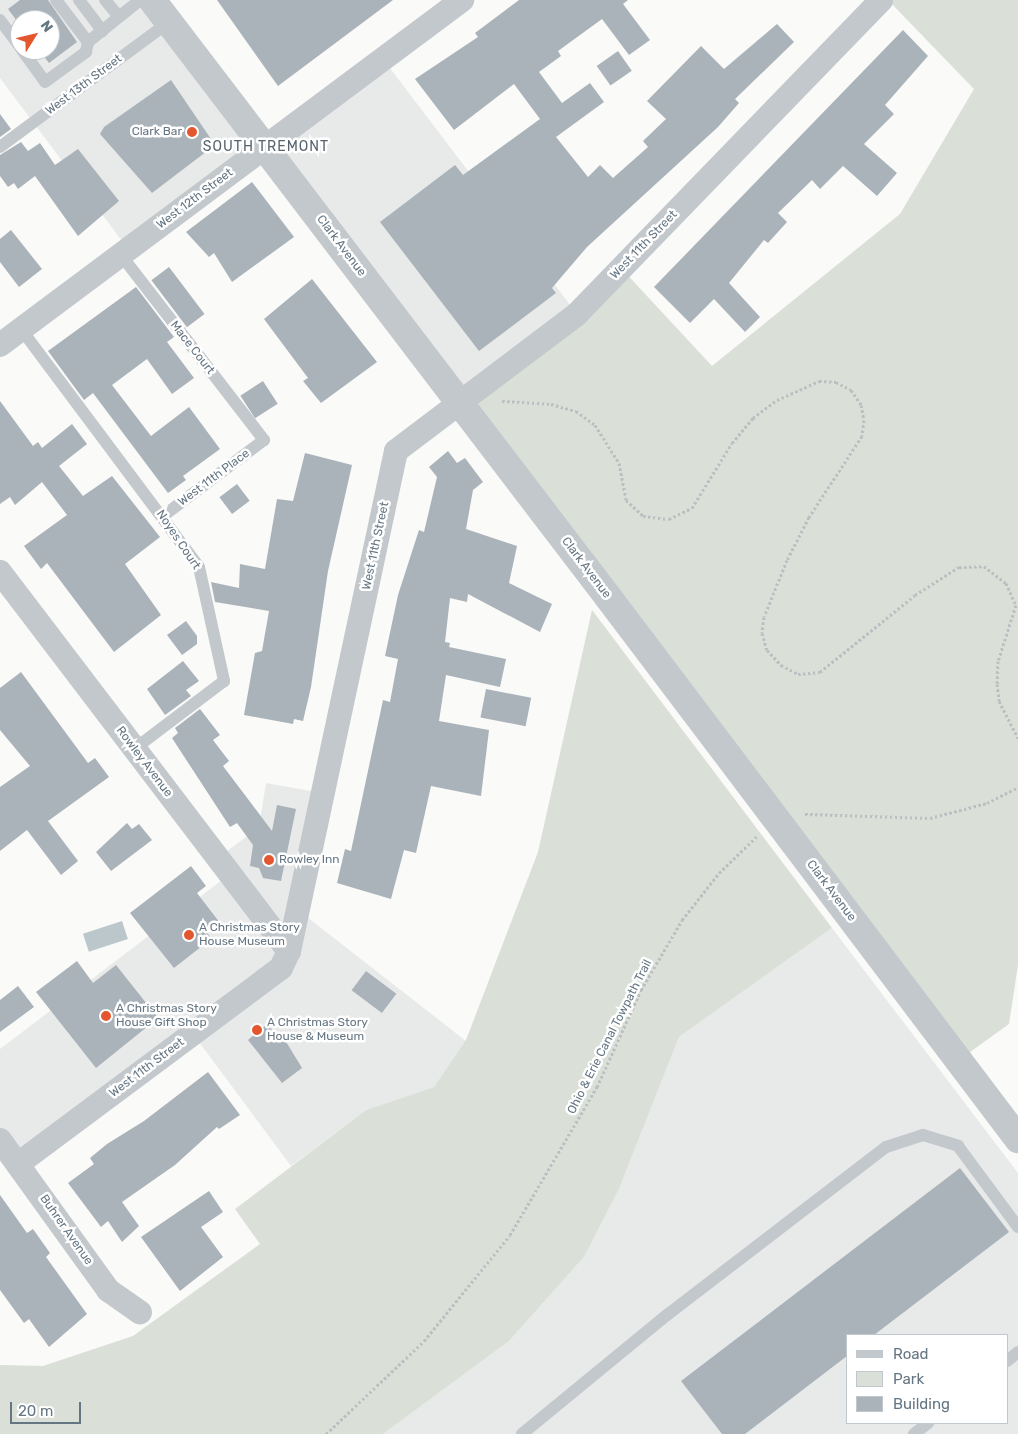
<!DOCTYPE html>
<html>
<head>
<meta charset="utf-8">
<style>
	body { margin:0 }
	#map { position:relative; width:1018px; height:1434px; overflow:hidden; background:#fafaf8; font-family:Rubik,sans-serif }
	div>[style] { position:absolute }
	.built>* { inset:0; background:#e8e9e9 }
	.green>* { inset:0; background:#dadfd7 }
	.water>* { inset:0; background:#bbc7cb; transform-origin:0 0 }
	.building>* { inset:0; background:#aab3b9; transform-origin:0 0 }
	.path>* { height:3px; margin-top:-1.5px; transform-origin:0; background:repeating-linear-gradient(90deg,#bbbfc2 0 2.5px,transparent 0 5px) }
	.service>* { height:12px; margin:-6px; padding:0 6px; transform-origin:6px; border-radius:6px; background:#c3c8cc }
	.minor>* { height:24px; margin:-12px; padding:0 12px; transform-origin:12px; border-radius:12px; background:#c3c8cc }
	.tertiary>* { height:28px; margin:-14px; padding:0 14px; transform-origin:14px; border-radius:14px; background:#c3c8cc }
	.tertiary-bridge>* { height:28px; margin:-14px; padding:0 14px; transform-origin:14px; border-radius:14px; background:#c3c8cc }
	.dots>* { width:14px; height:14px; translate:-50% -50%; box-sizing:border-box; border:2px solid #fff; border-radius:50% }
	span { translate:-50% -50%; white-space:nowrap; text-align:center; line-height:1.15; -webkit-text-stroke:5px #fff; paint-order:stroke }
	.street-label { font-size:12px; color:#657683 }
	.poi-label { font-size:12px; color:#657683 }
	.right { translate:-100% -50%; text-align:right }
	.left { translate:0 -50%; text-align:left }
	.neighbourhood-label { font-size:14px; color:#57646e; letter-spacing:1px }
	.legend { position:absolute; left:846px; top:1334px; width:162px; height:90px; box-sizing:border-box; background:#fff; border:1px solid #c1c8cd; margin:0; padding:6px 9px; list-style:none; font-size:15px; color:#657683 }
	.legend li { display:flex; align-items:center; gap:10px; height:25px }
	.legend b { width:25px; border:1px solid #c1c8cd }
	.north { position:absolute; left:10px; top:10px; width:50px; height:50px; box-sizing:border-box; background:#fff; border:1px solid #c1c8cd; border-radius:50%; rotate:54deg; font-size:14px; font-weight:700; line-height:20px; text-align:center; color:#657683 }
	.north::after { content:''; display:block; margin:auto; width:18px; height:22px; background:#e4572e; clip-path:polygon(50% 0,100% 100%,50% 72%,0 100%) }
	.scale { position:absolute; left:10px; top:1402px; width:71px; height:22px; box-sizing:border-box; border:2px solid #657683; border-top:0; padding-left:6px; font-size:15px; line-height:18px; white-space:nowrap; color:#657683; -webkit-text-stroke:4px #fff; paint-order:stroke }
</style>
</head>
<body>
<div id="map">
	<div class="built">
		<div style="clip-path:polygon(evenodd,0 0,152px 0,266px 147px,383px 59px,577px 314px,462px 403px,266px 147px,128px 249px,0 78px,0 0,20px 20px,50px 20px,50px 50px,20px 50px,20px 20px)"></div>
		<div style="clip-path:polygon(266px 783px,322px 793px,298px 910px,466px 1041px,434px 1087px,366px 1110px,291px 1166px,193px 1034px,18px 1164px,0 1140px,0 1049px,230px 874px,218px 858px,259px 827px)"></div>
		<div style="clip-path:polygon(evenodd,832px 928px,1018px 1173px,1018px 1434px,383px 1434px,509px 1341px,584px 1257px,619px 1189px,679px 1037px,832px 928px,847px 1335px,1007px 1335px,1007px 1423px,847px 1423px,847px 1335px)"></div>
	</div>
	<div class="green">
		<div style="clip-path:polygon(888px 0,1018px 0,1018px 965px,1009px 1024px,959px 1060px,462px 403px,621px 268px,712px 366px,900px 214px,974px 89px)"></div>
		<div style="clip-path:polygon(592px 610px,832px 928px,679px 1037px,619px 1189px,584px 1257px,509px 1341px,383px 1434px,0 1434px,0 1365px,43px 1366px,133px 1336px,260px 1244px,235px 1209px,366px 1110px,434px 1087px,466px 1040px,538px 852px)"></div>
	</div>
	<div class="water">
		<div style="left:122px;top:921px;width:19px;height:41px;rotate:72deg"></div>
	</div>
	<div class="building">
		<div style="clip-path:polygon(20px 0,48px 0,77px 42px,49px 63px,39px 50px,50px 50px,50px 20px,20px 20px,20px 25px,8px 9px)"></div>
		<div style="clip-path:polygon(217px 0,393px 0,278px 86px)"></div>
		<div style="clip-path:polygon(519px 0,628px 0,623px 4px,650px 40px,629px 55px,602px 19px,558px 51px,561px 56px,539px 72px,562px 103px,590px 83px,604px 102px,556px 137px,588px 177px,600px 165px,613px 178px,648px 147px,643px 141px,666px 119px,647px 101px,701px 46px,724px 69px,777px 24px,794px 42px,735px 99px,739px 103px,718px 127px,587px 247px,552px 288px,556px 293px,479px 351px,380px 222px,455px 165px,463px 175px,540px 119px,514px 84px,454px 130px,415px 79px,478px 37px,475px 33px)"></div>
		<div style="clip-path:polygon(903px 30px,928px 56px,885px 105px,894px 114px,864px 144px,897px 173px,877px 196px,843px 166px,820px 189px,812px 180px,778px 213px,787px 222px,768px 243px,764px 240px,729px 283px,760px 317px,745px 332px,714px 299px,690px 323px,654px 287px)"></div>
		<div style="left:618px;top:51px;width:24px;height:26px;rotate:55deg"></div>
		<div style="clip-path:polygon(171px 80px,215px 145px,152px 193px,100px 134px,104px 127px)"></div>
		<div style="clip-path:polygon(0 114px,11px 129px,0 137px)"></div>
		<div style="clip-path:polygon(21px 142px,28px 151px,40px 143px,55px 165px,78px 149px,119px 201px,78px 236px,35px 176px,18px 189px,14px 183px,8px 187px,0 176px,0 155px)"></div>
		<div style="clip-path:polygon(252px 182px,294px 237px,232px 282px,214px 253px,209px 257px,186px 232px)"></div>
		<div style="clip-path:polygon(11px 230px,42px 269px,19px 287px,0 262px,0 239px)"></div>
		<div style="left:169px;top:267px;width:59px;height:22px;rotate:53deg"></div>
		<div style="clip-path:polygon(312px 279px,377px 362px,321px 403px,303px 381px,308px 378px,264px 319px)"></div>
		<div style="clip-path:polygon(136px 287px,174px 337px,167px 342px,194px 378px,172px 394px,147px 359px,112px 385px,151px 436px,189px 407px,220px 449px,183px 476px,186px 480px,168px 493px,93px 393px,84px 400px,48px 351px)"></div>
		<div style="left:263px;top:381px;width:27px;height:27px;rotate:57deg"></div>
		<div style="clip-path:polygon(0 401px,33px 446px,38px 442px,42px 448px,72px 424px,87px 444px,59px 466px,83px 496px,112px 476px,160px 537px,125px 564px,161px 615px,114px 652px,47px 563px,41px 569px,24px 546px,67px 515px,42px 482px,15px 505px,10px 497px,0 504px)"></div>
		<div style="clip-path:polygon(448px 451px,457px 463px,465px 458px,483px 482px,473px 490px,466px 529px,517px 546px,509px 583px,552px 604px,540px 632px,468px 594px,467px 602px,450px 598px,445px 642px,450px 643px,449px 647px,506px 659px,500px 687px,446px 675px,439px 721px,489px 730px,481px 796px,431px 786px,416px 853px,404px 850px,391px 899px,337px 883px,345px 849px,351px 851px,383px 700px,390px 702px,398px 659px,385px 656px,398px 595px,419px 530px,424px 532px,437px 477px,429px 467px)"></div>
		<div style="clip-path:polygon(305px 453px,352px 465px,328px 571px,311px 687px,303px 721px,294px 719px,293px 724px,244px 715px,255px 653px,262px 651px,269px 611px,215px 602px,211px 582px,239px 588px,240px 564px,265px 569px,277px 499px,293px 501px)"></div>
		<div style="left:237px;top:484px;width:21px;height:22px;rotate:53deg"></div>
		<div style="clip-path:polygon(186px 621px,197px 636px,197px 644px,182px 655px,167px 635px)"></div>
		<div style="clip-path:polygon(183px 661px,199px 681px,186px 690px,191px 696px,165px 715px,147px 689px)"></div>
		<div style="clip-path:polygon(21px 672px,88px 763px,95px 758px,109px 777px,48px 821px,78px 861px,61px 875px,27px 830px,0 851px,0 787px,30px 766px,0 730px,0 688px)"></div>
		<div style="left:486px;top:689px;width:46px;height:29px;rotate:11deg"></div>
		<div style="clip-path:polygon(200px 709px,220px 735px,213px 740px,229px 761px,223px 766px,272px 831px,277px 805px,296px 809px,281px 881px,263px 878px,259px 868px,250px 866px,253px 845px,237px 823px,230px 827px,172px 738px,178px 733px,175px 728px)"></div>
		<div style="clip-path:polygon(127px 823px,132px 829px,139px 824px,152px 840px,111px 871px,96px 852px)"></div>
		<div style="clip-path:polygon(191px 866px,206px 886px,197px 893px,220px 923px,207px 932px,211px 939px,174px 968px,130px 913px)"></div>
		<div style="clip-path:polygon(77px 961px,93px 983px,116px 965px,158px 1018px,96px 1068px,36px 992px)"></div>
		<div style="left:366px;top:971px;width:38px;height:24px;rotate:37deg"></div>
		<div style="clip-path:polygon(18px 986px,34px 1007px,0 1032px,0 1000px)"></div>
		<div style="clip-path:polygon(267px 1024px,282px 1042px,285px 1040px,302px 1068px,282px 1083px,248px 1040px)"></div>
		<div style="clip-path:polygon(208px 1072px,240px 1115px,219px 1129px,217px 1127px,175px 1165px,122px 1202px,139px 1226px,122px 1242px,108px 1221px,101px 1227px,68px 1183px,94px 1164px,90px 1158px,107px 1144px,144px 1121px)"></div>
		<div style="clip-path:polygon(960px 1168px,1009px 1232px,874px 1335px,847px 1335px,847px 1356px,745px 1434px,722px 1434px,681px 1381px)"></div>
		<div style="clip-path:polygon(209px 1191px,223px 1212px,201px 1227px,223px 1257px,180px 1291px,141px 1237px)"></div>
		<div style="clip-path:polygon(0 1195px,27px 1233px,33px 1229px,50px 1253px,46px 1257px,87px 1314px,49px 1347px,29px 1319px,24px 1323px,0 1290px)"></div>
	</div>
	<div class="path">
		<div style="left:502px;top:401px;width:49px;rotate:3.5deg"></div>
		<div style="left:551px;top:404px;width:26px;rotate:16deg"></div>
		<div style="left:576px;top:411px;width:24px;rotate:36deg"></div>
		<div style="left:595px;top:425px;width:45px;rotate:57.7deg"></div>
		<div style="left:619px;top:463px;width:38px;rotate:79deg"></div>
		<div style="left:626px;top:500px;width:23px;rotate:43deg"></div>
		<div style="left:643px;top:516px;width:26px;rotate:7deg"></div>
		<div style="left:669px;top:519px;width:25px;rotate:-26deg"></div>
		<div style="left:692px;top:508px;width:76px;rotate:-58.4deg"></div>
		<div style="left:732px;top:443px;width:33px;rotate:-50deg"></div>
		<div style="left:753px;top:418px;width:30px;rotate:-37deg"></div>
		<div style="left:777px;top:400px;width:46px;rotate:-24.3deg"></div>
		<div style="left:819px;top:381px;width:17px;rotate:3deg"></div>
		<div style="left:836px;top:382px;width:17px;rotate:28deg"></div>
		<div style="left:851px;top:390px;width:18px;rotate:56deg"></div>
		<div style="left:861px;top:405px;width:15px;rotate:79deg"></div>
		<div style="left:864px;top:420px;width:16px;rotate:97deg"></div>
		<div style="left:862px;top:436px;width:97px;rotate:123.2deg"></div>
		<div style="left:809px;top:517px;width:48px;rotate:117.1deg"></div>
		<div style="left:787px;top:560px;width:61px;rotate:112deg"></div>
		<div style="left:764px;top:617px;width:16px;rotate:97deg"></div>
		<div style="left:762px;top:633px;width:18px;rotate:74deg"></div>
		<div style="left:767px;top:650px;width:21px;rotate:47deg"></div>
		<div style="left:781px;top:665px;width:19px;rotate:28deg"></div>
		<div style="left:798px;top:674px;width:22px;rotate:-5deg"></div>
		<div style="left:820px;top:672px;width:122px;rotate:-39deg"></div>
		<div style="left:915px;top:595px;width:52px;rotate:-32.5deg"></div>
		<div style="left:959px;top:567px;width:25px;rotate:-2deg"></div>
		<div style="left:984px;top:566px;width:28px;rotate:38deg"></div>
		<div style="left:1006px;top:583px;width:24px;rotate:66deg"></div>
		<div style="left:1016px;top:605px;width:59px;rotate:107.8deg"></div>
		<div style="left:998px;top:661px;width:23px;rotate:92deg"></div>
		<div style="left:997px;top:684px;width:17px;rotate:83deg"></div>
		<div style="left:999px;top:701px;width:42px;rotate:62.8deg"></div>
		<div style="left:805px;top:814px;width:125px;rotate:1.8deg"></div>
		<div style="left:930px;top:818px;width:59px;rotate:-14.7deg"></div>
		<div style="left:987px;top:803px;width:35px;rotate:-27deg"></div>
		<div style="left:326px;top:1434px;width:135px;rotate:-43.5deg"></div>
		<div style="left:424px;top:1341px;width:136px;rotate:-50.9deg"></div>
		<div style="left:510px;top:1235px;width:172px;rotate:-59.6deg"></div>
		<div style="left:597px;top:1087px;width:107px;rotate:-65.6deg"></div>
		<div style="left:641px;top:990px;width:81px;rotate:-59.6deg"></div>
		<div style="left:682px;top:920px;width:60px;rotate:-51.8deg"></div>
		<div style="left:719px;top:873px;width:53px;rotate:-44.2deg"></div>
	</div>
	<div class="service">
		<div style="left:56px;top:0;width:53px;rotate:52.7deg"></div>
		<div style="left:88px;top:42px;width:40px;rotate:-39deg"></div>
		<div style="left:119px;top:17px;width:22px;rotate:-129deg"></div>
		<div style="left:79px;top:0;width:39px;rotate:53deg"></div>
		<div style="left:119px;top:17px;width:27px;rotate:-39deg"></div>
		<div style="left:0;top:20px;width:34px;rotate:53deg"></div>
		<div style="left:22px;top:50px;width:39px;rotate:54deg"></div>
		<div style="left:45px;top:82px;width:51px;rotate:-36.2deg"></div>
		<div style="left:86px;top:52px;width:10px;rotate:-79deg"></div>
		<div style="left:0;top:147px;width:210px;rotate:-36.5deg"></div>
		<div style="left:121px;top:255px;width:234px;rotate:52.3deg"></div>
		<div style="left:264px;top:440px;width:126px;rotate:143deg"></div>
		<div style="left:21px;top:329px;width:297px;rotate:53.2deg"></div>
		<div style="left:199px;top:567px;width:117px;rotate:77.6deg"></div>
		<div style="left:224px;top:681px;width:113px;rotate:142.9deg"></div>
		<div style="left:1007px;top:1361px;width:14px;rotate:-39deg"></div>
		<div style="left:522px;top:1434px;width:188px;rotate:-39.4deg"></div>
		<div style="left:667px;top:1315px;width:276px;rotate:-37.5deg"></div>
		<div style="left:886px;top:1147px;width:39px;rotate:-18deg"></div>
		<div style="left:923px;top:1135px;width:37px;rotate:17deg"></div>
		<div style="left:958px;top:1146px;width:101px;rotate:53.5deg"></div>
		<div style="left:914px;top:1434px;width:18px;rotate:-38deg"></div>
	</div>
	<div class="minor">
		<div style="left:0;top:345px;width:577px;rotate:-36.75deg"></div>
		<div style="left:0;top:572px;width:477px;rotate:52.7deg"></div>
		<div style="left:0;top:1140px;width:185px;rotate:54.2deg"></div>
		<div style="left:108px;top:1290px;width:39px;rotate:35deg"></div>
		<div style="left:18px;top:1164px;width:328px;rotate:-36.7deg"></div>
		<div style="left:281px;top:968px;width:19px;rotate:-65deg"></div>
		<div style="left:289px;top:951px;width:511px;rotate:-77.92deg"></div>
		<div style="left:396px;top:451px;width:227px;rotate:-37.1deg"></div>
		<div style="left:577px;top:314px;width:437px;rotate:-45.9deg"></div>
	</div>
	<div class="tertiary">
		<div style="left:152px;top:0;width:751px;rotate:52.63deg"></div>
	</div>
	<div class="tertiary-bridge">
		<div style="left:608px;top:597px;width:680px;rotate:52.89deg"></div>
	</div>
	<div class="dots">
		<div style="left:192px;top:132px;background:#e4572e"></div>
		<div style="left:269px;top:860px;background:#e4572e"></div>
		<div style="left:189px;top:935px;background:#e4572e"></div>
		<div style="left:106px;top:1016px;background:#e4572e"></div>
		<div style="left:257px;top:1030px;background:#e4572e"></div>
	</div>
	<div class="street-label">
		<span style="left:84px;top:85px;rotate:-37deg">West 13th Street</span>
		<span style="left:195px;top:199px;rotate:-37deg">West 12th Street</span>
		<span style="left:644px;top:245px;rotate:-46deg">West 11th Street</span>
		<span style="left:341px;top:246px;rotate:53deg">Clark Avenue</span>
		<span style="left:192px;top:348px;rotate:52deg">Mace Court</span>
		<span style="left:214px;top:478px;rotate:-37deg">West 11th Place</span>
		<span style="left:178px;top:540px;rotate:56deg">Noyes Court</span>
		<span style="left:376px;top:546px;rotate:-78deg">West 11th Street</span>
		<span style="left:586px;top:568px;rotate:53deg">Clark Avenue</span>
		<span style="left:144px;top:762px;rotate:53deg">Rowley Avenue</span>
		<span style="left:831px;top:891px;rotate:53deg">Clark Avenue</span>
		<span style="left:610px;top:1037px;rotate:-63deg">Ohio &amp; Erie Canal Towpath Trail</span>
		<span style="left:147px;top:1068px;rotate:-37deg">West 11th Street</span>
		<span style="left:66px;top:1230px;rotate:55deg">Buhrer Avenue</span>
	</div>
	<div class="poi-label">
		<span class="right" style="left:182px;top:132px">Clark Bar</span>
		<span class="left" style="left:279px;top:860px">Rowley Inn</span>
		<span class="left" style="left:199px;top:935px">A Christmas Story<br>House Museum</span>
		<span class="left" style="left:116px;top:1016px">A Christmas Story<br>House Gift Shop</span>
		<span class="left" style="left:267px;top:1030px">A Christmas Story<br>House &amp; Museum</span>
	</div>
	<div class="neighbourhood-label">
		<span style="left:266px;top:147px">SOUTH TREMONT</span>
	</div>
	<ul class="legend">
	<li><b style="height:6px;background:#c3c8cc"></b>Road</li>
	<li><b style="height:14px;background:#dadfd7"></b>Park</li>
	<li><b style="height:14px;background:#aab3b9"></b>Building</li>
	</ul>
	<div class="north">N</div>
	<div class="scale">20 m</div>
</div>
</body>
</html>
